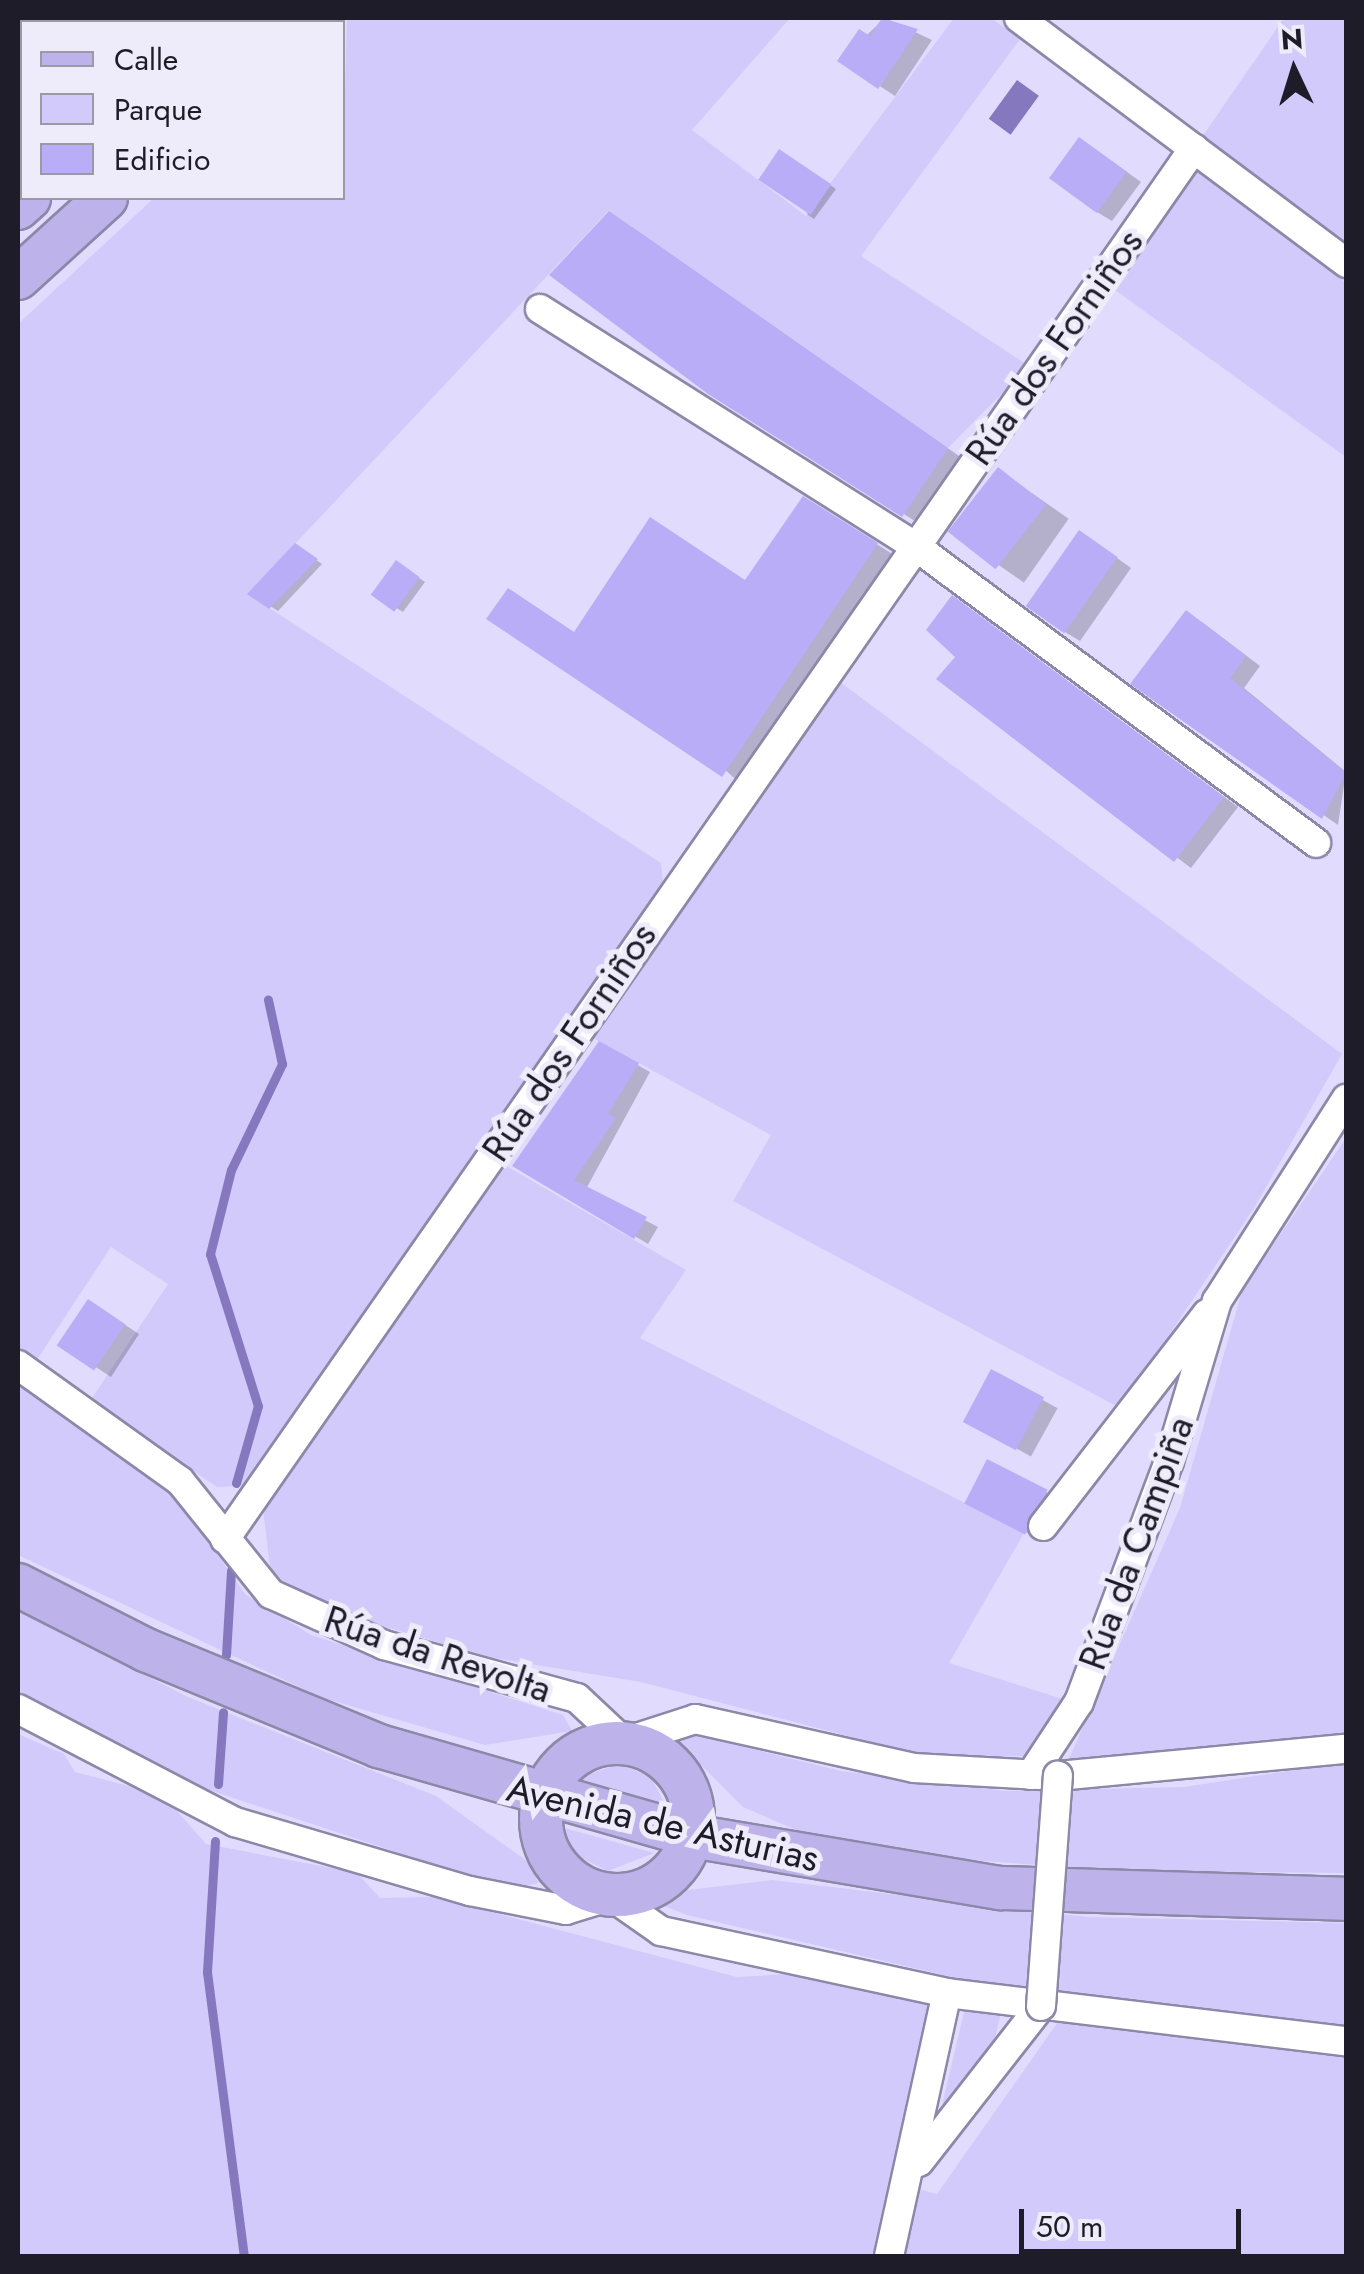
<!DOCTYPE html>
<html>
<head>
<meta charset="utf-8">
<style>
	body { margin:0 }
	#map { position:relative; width:1364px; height:2274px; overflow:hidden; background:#e1dcfe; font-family:Jost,sans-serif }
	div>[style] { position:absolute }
	.green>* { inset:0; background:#d1cafb }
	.water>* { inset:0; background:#8578be; transform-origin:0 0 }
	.shadow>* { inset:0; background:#0003; transform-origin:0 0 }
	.stream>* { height:9px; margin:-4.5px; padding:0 4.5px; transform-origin:4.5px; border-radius:4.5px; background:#8578be }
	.building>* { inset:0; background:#baadf8; transform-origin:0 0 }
	.roads { filter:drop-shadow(2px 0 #8c88a7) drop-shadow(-2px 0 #8c88a7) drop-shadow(0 2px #8c88a7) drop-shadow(0 -2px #8c88a7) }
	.minor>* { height:28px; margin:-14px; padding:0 14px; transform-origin:14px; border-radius:14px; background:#fff }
	.primary>* { height:42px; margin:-21px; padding:0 21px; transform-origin:21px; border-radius:21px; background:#beb2eb }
	.primary>.ring { margin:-21px; padding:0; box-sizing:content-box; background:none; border:42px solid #beb2eb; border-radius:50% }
	.bridges { filter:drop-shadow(2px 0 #8c88a7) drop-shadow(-2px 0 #8c88a7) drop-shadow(0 2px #8c88a7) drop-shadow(0 -2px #8c88a7) }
	.minor-bridge>* { height:28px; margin:-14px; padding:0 14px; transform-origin:14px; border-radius:14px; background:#fff }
	span { translate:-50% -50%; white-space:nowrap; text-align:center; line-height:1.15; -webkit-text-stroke:10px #eeecfa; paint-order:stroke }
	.street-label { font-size:38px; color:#1e1c28 }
	.frame { position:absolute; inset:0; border:20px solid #1e1c28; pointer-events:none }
	.legend { position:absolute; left:20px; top:20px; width:325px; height:180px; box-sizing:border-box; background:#eeecfa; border:2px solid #9b99a6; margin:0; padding:12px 18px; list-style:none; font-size:30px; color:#1e1c28 }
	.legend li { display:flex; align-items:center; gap:20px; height:50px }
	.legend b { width:50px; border:2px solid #9b99a6 }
	.north { position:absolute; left:1244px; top:20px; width:100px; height:100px; -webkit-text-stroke:8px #eeecfa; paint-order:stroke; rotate:356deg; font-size:28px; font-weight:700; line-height:40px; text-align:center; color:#1e1c28 }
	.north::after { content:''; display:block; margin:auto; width:35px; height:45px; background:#1e1c28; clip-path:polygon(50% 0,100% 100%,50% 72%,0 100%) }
	.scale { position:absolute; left:1019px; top:2209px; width:222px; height:45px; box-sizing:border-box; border:5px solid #1e1c28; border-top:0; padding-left:12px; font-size:30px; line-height:35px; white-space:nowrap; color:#1e1c28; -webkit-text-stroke:8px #eeecfa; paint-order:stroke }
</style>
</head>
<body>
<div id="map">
	<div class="green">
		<div style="clip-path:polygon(347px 18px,790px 18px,692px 130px,806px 216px,954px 18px,991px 18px,1020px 39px,861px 256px,1029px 366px,948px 448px,608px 211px,248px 594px,661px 863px,663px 883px,248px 1485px,217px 1487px,90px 1401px,168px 1284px,111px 1247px,36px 1361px,18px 1348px,18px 324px,154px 198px,342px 198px)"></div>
		<div style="clip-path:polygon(1284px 18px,1346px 18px,1346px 244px,1202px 137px)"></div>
		<div style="clip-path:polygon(1192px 168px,1346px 283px,1346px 457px,1111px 287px)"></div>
		<div style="clip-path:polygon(840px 682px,1342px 1054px,1254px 1208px,1120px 1408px,733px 1201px,771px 1135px,593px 1038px)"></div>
		<div style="clip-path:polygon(1346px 1138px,1346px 1735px,1068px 1761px,1180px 1508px,1242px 1291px)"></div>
		<div style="clip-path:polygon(501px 1163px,686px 1270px,640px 1338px,1024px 1533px,949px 1663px,1066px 1700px,1030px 1756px,932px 1758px,641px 1682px,488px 1657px,359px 1619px,271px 1575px,263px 1509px)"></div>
		<div style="clip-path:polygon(18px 1384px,181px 1502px,245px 1594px,311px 1635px,563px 1715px,572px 1731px,485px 1745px,323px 1698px,18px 1555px)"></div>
		<div style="clip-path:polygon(18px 1611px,188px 1697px,436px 1796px,531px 1864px,538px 1883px,517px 1888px,469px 1876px,191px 1784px,18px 1690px)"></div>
		<div style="clip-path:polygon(684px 1732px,841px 1771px,1006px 1791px,1184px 1787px,1346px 1762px,1346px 1873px,1119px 1871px,969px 1860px,796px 1830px,743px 1807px,676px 1740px)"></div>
		<div style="clip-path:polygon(18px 1734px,64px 1754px,75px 1772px,163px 1795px,206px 1844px,357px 1873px,380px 1898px,434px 1897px,737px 1977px,789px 1974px,909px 1991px,935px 2005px,895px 2183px,937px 2194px,1060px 2019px,1017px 1992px,687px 1915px,664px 1906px,671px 1892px,772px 1880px,1087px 1917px,1346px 1923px,1346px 2256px,18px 2256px)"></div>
		<div style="clip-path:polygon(620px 1764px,651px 1777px,666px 1806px,571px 1780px)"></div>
		<div style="clip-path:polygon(561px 1828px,561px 1827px,654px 1853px,608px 1871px,575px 1855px)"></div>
		<div style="clip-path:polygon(993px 2007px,1001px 2013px,995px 2038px,940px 2114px,965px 2008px)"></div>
	</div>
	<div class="water">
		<div style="left:1017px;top:80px;width:27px;height:48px;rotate:36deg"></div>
	</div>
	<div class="shadow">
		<div style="clip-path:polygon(18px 18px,26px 22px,18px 146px)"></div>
		<div style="clip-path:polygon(84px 18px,161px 18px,156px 22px)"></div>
		<div style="clip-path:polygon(885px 18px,932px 40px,895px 96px,840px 60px)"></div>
		<div style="clip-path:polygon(1095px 149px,1141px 182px,1112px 221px,1097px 212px)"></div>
		<div style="clip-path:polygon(780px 152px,836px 189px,814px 219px,808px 215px)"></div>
		<div style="clip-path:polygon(632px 227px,969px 463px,926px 528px,710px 392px)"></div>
		<div style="left:999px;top:470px;width:85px;height:78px;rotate:35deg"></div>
		<div style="clip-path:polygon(824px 511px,897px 557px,743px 786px,575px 634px,746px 582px)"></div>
		<div style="clip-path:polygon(1095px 542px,1131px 568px,1080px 641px,1065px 632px)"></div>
		<div style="clip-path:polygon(302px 550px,322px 564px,278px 611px,251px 594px)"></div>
		<div style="clip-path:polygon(403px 567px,425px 582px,403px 612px,375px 595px)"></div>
		<div style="clip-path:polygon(967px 607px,1238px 807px,1191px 868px,939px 679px,958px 656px)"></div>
		<div style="clip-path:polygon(1202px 622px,1260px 666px,1244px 688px,1346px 772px,1338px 825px,1134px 683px)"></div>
		<div style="clip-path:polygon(600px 1044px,650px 1072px,586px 1189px,658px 1227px,648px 1244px,515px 1165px)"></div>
		<div style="clip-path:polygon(104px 1311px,139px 1334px,111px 1377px,59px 1343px)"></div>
		<div style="left:992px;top:1372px;width:75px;height:55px;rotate:29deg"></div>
		<div style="left:989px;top:1463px;width:73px;height:45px;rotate:27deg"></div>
	</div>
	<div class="stream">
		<div style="left:236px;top:1483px;width:80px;rotate:-74.1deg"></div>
		<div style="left:258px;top:1406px;width:159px;rotate:-107.5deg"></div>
		<div style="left:210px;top:1254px;width:87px;rotate:-76deg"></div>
		<div style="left:231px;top:1170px;width:118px;rotate:-64.3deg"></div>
		<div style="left:282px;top:1064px;width:66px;rotate:-102.3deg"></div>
		<div style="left:226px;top:1655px;width:85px;rotate:-86.6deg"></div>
		<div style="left:218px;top:1784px;width:72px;rotate:-86deg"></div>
		<div style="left:215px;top:1841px;width:131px;rotate:93.5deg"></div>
		<div style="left:207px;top:1972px;width:286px;rotate:82.6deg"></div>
	</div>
	<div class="building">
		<div style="clip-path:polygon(882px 18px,918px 29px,878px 89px,837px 61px,859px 29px,870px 36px)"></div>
		<div style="left:1079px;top:137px;width:59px;height:51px;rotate:36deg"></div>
		<div style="left:779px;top:149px;width:63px;height:37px;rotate:34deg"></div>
		<div style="clip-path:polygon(609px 211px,948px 448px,902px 517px,708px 394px,549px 275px)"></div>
		<div style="left:998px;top:467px;width:61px;height:82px;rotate:38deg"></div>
		<div style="clip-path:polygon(803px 496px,878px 543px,722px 777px,486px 619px,508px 588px,574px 632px,650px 517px,745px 580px)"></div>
		<div style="left:1079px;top:530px;width:47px;height:93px;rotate:35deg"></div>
		<div style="clip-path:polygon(295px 543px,318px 559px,269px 609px,247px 594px)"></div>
		<div style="left:396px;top:560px;width:29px;height:43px;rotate:36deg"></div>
		<div style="clip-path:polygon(952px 595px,1224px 797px,1174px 862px,936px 679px,955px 657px,926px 630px)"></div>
		<div style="clip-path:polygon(1186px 610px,1246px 656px,1230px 678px,1346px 773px,1322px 819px,1130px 684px)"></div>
		<div style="clip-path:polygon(599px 1041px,639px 1063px,608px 1114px,616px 1118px,574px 1180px,647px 1217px,634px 1239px,512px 1166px)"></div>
		<div style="left:88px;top:1299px;width:45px;height:56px;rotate:34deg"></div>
		<div style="left:991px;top:1369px;width:60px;height:60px;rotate:28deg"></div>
		<div style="left:987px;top:1459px;width:68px;height:50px;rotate:27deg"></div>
	</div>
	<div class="roads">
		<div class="minor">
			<div style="left:49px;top:18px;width:6px;rotate:39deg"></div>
			<div style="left:1019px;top:18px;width:409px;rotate:36.8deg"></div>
			<div style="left:540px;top:309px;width:444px;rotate:32.3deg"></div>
			<div style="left:915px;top:546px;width:499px;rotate:36.5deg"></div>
			<div style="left:18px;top:1365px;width:199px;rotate:35.6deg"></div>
			<div style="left:180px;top:1481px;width:145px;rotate:51.2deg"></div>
			<div style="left:271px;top:1594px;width:124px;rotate:24.3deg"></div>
			<div style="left:384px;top:1645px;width:200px;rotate:15.4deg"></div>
			<div style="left:577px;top:1698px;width:64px;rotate:43.1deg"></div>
			<div style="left:624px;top:1742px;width:75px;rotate:-17.9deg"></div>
			<div style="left:695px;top:1719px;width:224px;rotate:12.6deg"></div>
			<div style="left:914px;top:1768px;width:144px;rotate:3.2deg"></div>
			<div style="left:1058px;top:1776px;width:289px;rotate:-5.4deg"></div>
			<div style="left:1043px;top:1526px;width:268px;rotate:-52.3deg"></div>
			<div style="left:225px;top:1539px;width:1695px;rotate:-55.14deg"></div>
			<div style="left:18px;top:1709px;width:245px;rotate:27.5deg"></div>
			<div style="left:235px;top:1822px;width:245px;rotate:16.4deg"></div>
			<div style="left:470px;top:1891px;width:98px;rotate:11.2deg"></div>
			<div style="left:566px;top:1910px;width:47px;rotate:-17.3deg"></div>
			<div style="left:611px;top:1896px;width:61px;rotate:35deg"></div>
			<div style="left:661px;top:1931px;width:293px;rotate:12.2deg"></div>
			<div style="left:947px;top:1993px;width:402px;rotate:6.9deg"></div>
			<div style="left:1031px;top:1775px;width:87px;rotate:-56.7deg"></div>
			<div style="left:1079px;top:1702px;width:257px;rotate:-69.5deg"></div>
			<div style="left:1169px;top:1461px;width:167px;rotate:-73.3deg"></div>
			<div style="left:1217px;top:1301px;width:240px;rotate:-57.4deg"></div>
			<div style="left:919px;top:2162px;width:198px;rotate:-52deg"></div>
			<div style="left:889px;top:2256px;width:269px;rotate:-77.6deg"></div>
		</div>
		<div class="primary">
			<div style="left:221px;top:22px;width:6px;rotate:-39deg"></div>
			<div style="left:298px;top:22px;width:6px;rotate:-39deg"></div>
			<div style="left:18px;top:208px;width:15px;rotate:-42deg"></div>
			<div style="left:18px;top:278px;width:119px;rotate:-42.3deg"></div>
			<div style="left:18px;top:1585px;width:144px;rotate:26.9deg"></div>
			<div style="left:146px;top:1650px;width:252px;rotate:22.4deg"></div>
			<div style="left:379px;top:1746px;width:326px;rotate:16deg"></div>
			<div style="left:692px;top:1836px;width:313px;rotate:9.6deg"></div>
			<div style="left:1001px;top:1888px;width:345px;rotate:1.8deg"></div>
			<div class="ring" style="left:541px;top:1743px;width:110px;height:110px"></div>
		</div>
	</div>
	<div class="bridges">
		<div class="minor-bridge">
			<div style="left:1041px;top:2006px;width:231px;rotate:-85.8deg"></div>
		</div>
	</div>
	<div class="street-label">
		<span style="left:1054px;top:347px;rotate:-55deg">Rúa dos Forniños</span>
		<span style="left:569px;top:1042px;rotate:-56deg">Rúa dos Forniños</span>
		<span style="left:1136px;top:1543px;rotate:-70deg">Rúa da Campiña</span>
		<span style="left:438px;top:1654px;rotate:18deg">Rúa da Revolta</span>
		<span style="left:663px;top:1823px;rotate:13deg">Avenida de Asturias</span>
	</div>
	<div class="frame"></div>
	<ul class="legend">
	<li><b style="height:12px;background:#beb2eb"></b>Calle</li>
	<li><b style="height:28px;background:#d1cafb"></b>Parque</li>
	<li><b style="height:28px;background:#baadf8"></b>Edificio</li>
	</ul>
	<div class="north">N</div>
	<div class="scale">50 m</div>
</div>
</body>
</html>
